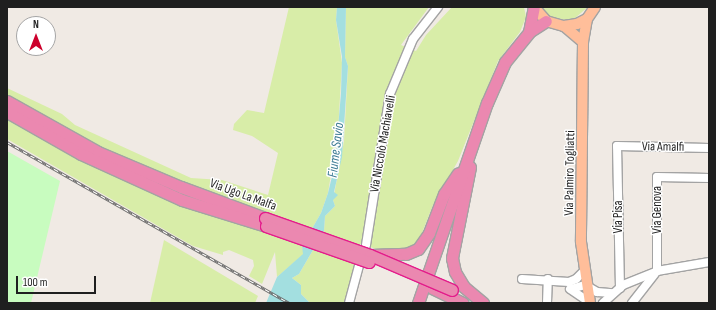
<!DOCTYPE html>
<html>
<head>
<meta charset="utf-8">
<style>
	body { margin:0 }
	#map { position:relative; width:716px; height:310px; overflow:hidden; background:#f0eae4; font-family:"Sofia Sans Condensed",sans-serif }
	div>[style] { position:absolute }
	.grass>* { inset:0; background:#d8eda8 }
	.park>* { inset:0; background:#c8fcbf }
	.water>* { inset:0; background:#a3dfe0 }
	.roads { filter:drop-shadow(1px 0 #a3a3a3) drop-shadow(-1px 0 #a3a3a3) drop-shadow(0 1px #a3a3a3) drop-shadow(0 -1px #a3a3a3) }
	.minor>* { height:8px; margin:-4px; padding:0 4px; transform-origin:4px; border-radius:4px; background:#fff }
	.major>* { height:10px; margin:-5px; padding:0 5px; transform-origin:5px; border-radius:5px; background:#ffbe9a }
	.highway>* { height:11px; margin:-5.5px; padding:0 5.5px; transform-origin:5.5px; border-radius:5.5px; background:#eb88b0 }
	.rail>* { height:3px; margin-top:-1.5px; transform-origin:0; background:repeating-linear-gradient(90deg,#fff 0 4.5px,#6d6d6d 0 9px); box-sizing:border-box; border-block:1px solid #6d6d6d }
	.bridges { filter:drop-shadow(1px 0 #e31c8b) drop-shadow(-1px 0 #e31c8b) drop-shadow(0 1px #e31c8b) drop-shadow(0 -1px #e31c8b) }
	.highway-bridge>* { height:11px; margin:-5.5px; padding:0 5.5px; transform-origin:5.5px; border-radius:5.5px; background:#eb88b0 }
	span { translate:-50% -50%; white-space:nowrap; text-align:center; line-height:1.15; -webkit-text-stroke:3px #fff; paint-order:stroke }
	.street-label { font-size:13px; color:#1f1f1f }
	.water-label { font-size:14px; color:#3b7a93; font-style:italic }
	.frame { position:absolute; inset:0; border:8px solid #1f1f1f; pointer-events:none }
	.north { position:absolute; left:16px; top:16px; width:40px; height:40px; box-sizing:border-box; background:#fff; border:1px solid #a5a5a5; border-radius:50%; rotate:0deg; font-size:11px; font-weight:700; line-height:16px; text-align:center; color:#1f1f1f }
	.north::after { content:''; display:block; margin:auto; width:14px; height:18px; background:#cd002c; clip-path:polygon(50% 0,100% 100%,50% 72%,0 100%) }
	.scale { position:absolute; left:16px; top:276px; width:80px; height:18px; box-sizing:border-box; border:2px solid #1f1f1f; border-top:0; padding-left:5px; font-size:12px; line-height:14px; white-space:nowrap; color:#1f1f1f; -webkit-text-stroke:3px #fff; paint-order:stroke }
</style>
</head>
<body>
<div id="map">
	<div class="grass">
		<div style="clip-path:polygon(289px 7px,337px 7px,336px 20px,342px 63px,338px 131px,328px 193px,321px 213px,302px 246px,304px 254px,277px 277px,275px 252px,262px 284px,249px 276px,254px 266px,253px 260px,229px 250px,223px 252px,223px 255px,193px 246px,7px 139px,7px 117px,95px 167px,139px 187px,255px 229px,263px 211px,188px 186px,102px 150px,7px 97px,7px 88px,62px 114px,75px 125px,191px 178px,222px 180px,268px 195px,278px 153px,252px 136px,233px 130px,234px 124px,247px 110px,264px 113px)"></div>
		<div style="clip-path:polygon(346px 7px,429px 7px,401px 45px,416px 51px,426px 35px,452px 7px,524px 7px,526px 17px,520px 32px,498px 61px,458px 161px,433px 205px,420px 238px,408px 250px,383px 251px,360px 244px,345px 303px,310px 303px,301px 294px,301px 285px,292px 278px,299px 274px,324px 231px,325px 216px,335px 206px,333px 200px,344px 141px,348px 66px,345px 57px)"></div>
		<div style="clip-path:polygon(539px 7px,588px 7px,575px 18px,566px 20px,549px 16px)"></div>
		<div style="clip-path:polygon(164px 240px,258px 296px,255px 303px,150px 303px)"></div>
	</div>
	<div class="park">
		<div style="clip-path:polygon(7px 151px,60px 181px,31px 303px,7px 303px)"></div>
	</div>
	<div class="water">
		<div style="clip-path:polygon(337px 7px,346px 7px,345px 57px,348px 66px,342px 157px,334px 192px,338px 195px,333px 200px,335px 206px,325px 216px,324px 231px,299px 274px,292px 278px,301px 285px,301px 294px,310px 303px,266px 303px,277px 277px,303px 254px,302px 246px,321px 213px,328px 193px,335px 164px,341px 93px,342px 57px,336px 20px)"></div>
	</div>
	<div class="roads">
		<div class="minor">
			<div style="left:366px;top:245px;width:153px;rotate:-81deg"></div>
			<div style="left:390px;top:94px;width:60px;rotate:-67.3deg"></div>
			<div style="left:413px;top:39px;width:41px;rotate:-52deg"></div>
			<div style="left:657px;top:271px;width:94px;rotate:-90deg"></div>
			<div style="left:657px;top:177px;width:52px;rotate:1.1deg"></div>
			<div style="left:522px;top:279px;width:47px;rotate:3.7deg"></div>
			<div style="left:569px;top:282px;width:8px;rotate:-23deg"></div>
			<div style="left:576px;top:279px;width:11px;rotate:-45deg"></div>
			<div style="left:620px;top:288px;width:142px;rotate:-91.2deg"></div>
			<div style="left:617px;top:146px;width:92px;rotate:1.2deg"></div>
			<div style="left:570px;top:289px;width:23px;rotate:34deg"></div>
			<div style="left:571px;top:289px;width:15px;rotate:-16deg"></div>
			<div style="left:585px;top:285px;width:14px;rotate:30deg"></div>
			<div style="left:597px;top:292px;width:16px;rotate:4deg"></div>
			<div style="left:349px;top:303px;width:38px;rotate:-75deg"></div>
			<div style="left:547px;top:303px;width:24px;rotate:-88deg"></div>
			<div style="left:603px;top:303px;width:27px;rotate:-42deg"></div>
			<div style="left:623px;top:285px;width:37px;rotate:-22deg"></div>
			<div style="left:657px;top:271px;width:53px;rotate:-9.8deg"></div>
			<div style="left:632px;top:303px;width:37px;rotate:-52deg"></div>
		</div>
		<div class="major">
			<div style="left:534px;top:7px;width:18px;rotate:49deg"></div>
			<div style="left:546px;top:21px;width:19px;rotate:16deg"></div>
			<div style="left:564px;top:26px;width:13px;rotate:-9deg"></div>
			<div style="left:577px;top:24px;width:11px;rotate:-27deg"></div>
			<div style="left:587px;top:19px;width:14px;rotate:-56deg"></div>
			<div style="left:587px;top:19px;width:23px;rotate:100deg"></div>
			<div style="left:583px;top:42px;width:200px;rotate:90.6deg"></div>
			<div style="left:581px;top:242px;width:62px;rotate:81.6deg"></div>
			<div style="left:564px;top:26px;width:25px;rotate:40deg"></div>
		</div>
		<div class="highway">
			<div style="left:529px;top:32px;width:25px;rotate:-79deg"></div>
			<div style="left:7px;top:101px;width:104px;rotate:29.3deg"></div>
			<div style="left:98px;top:152px;width:90px;rotate:22.9deg"></div>
			<div style="left:181px;top:187px;width:90px;rotate:20.3deg"></div>
			<div style="left:7px;top:112px;width:85px;rotate:29.6deg"></div>
			<div style="left:81px;top:154px;width:111px;rotate:24.5deg"></div>
			<div style="left:182px;top:200px;width:88px;rotate:17.2deg"></div>
			<div style="left:470px;top:167px;width:93px;rotate:101.2deg"></div>
			<div style="left:452px;top:258px;width:14px;rotate:78deg"></div>
			<div style="left:455px;top:272px;width:17px;rotate:59deg"></div>
			<div style="left:464px;top:287px;width:25px;rotate:40deg"></div>
			<div style="left:371px;top:255px;width:35px;rotate:-2deg"></div>
			<div style="left:406px;top:254px;width:13px;rotate:-23deg"></div>
			<div style="left:418px;top:249px;width:19px;rotate:-55deg"></div>
			<div style="left:429px;top:233px;width:42px;rotate:-69deg"></div>
			<div style="left:444px;top:194px;width:25px;rotate:-56deg"></div>
			<div style="left:432px;top:288px;width:34px;rotate:26deg"></div>
			<div style="left:418px;top:303px;width:212px;rotate:-71deg"></div>
			<div style="left:487px;top:103px;width:45px;rotate:-66.3deg"></div>
			<div style="left:505px;top:62px;width:38px;rotate:-51deg"></div>
			<div style="left:529px;top:32px;width:20px;rotate:-33deg"></div>
		</div>
	</div>
	<div class="rail">
		<div style="left:7px;top:142px;width:325px;rotate:29.7deg"></div>
	</div>
	<div class="bridges">
		<div class="highway-bridge">
			<div style="left:265px;top:218px;width:111px;rotate:19.4deg"></div>
			<div style="left:370px;top:255px;width:89px;rotate:23.1deg"></div>
			<div style="left:266px;top:226px;width:109px;rotate:19.3deg"></div>
		</div>
	</div>
	<div class="street-label">
		<span style="left:383px;top:144px;rotate:-80deg">Via Niccolò Machiavelli</span>
		<span style="left:663px;top:147px;rotate:1deg">Via Amalfi</span>
		<span style="left:570px;top:173px;rotate:-89deg">Via Palmiro Togliatti</span>
		<span style="left:243px;top:195px;rotate:20deg">Via Ugo La Malfa</span>
		<span style="left:657px;top:210px;rotate:-90deg">Via Genova</span>
		<span style="left:618px;top:217px;rotate:-90deg">Via Pisa</span>
	</div>
	<div class="water-label">
		<span style="left:336px;top:150px;rotate:-83deg">Fiume Savio</span>
	</div>
	<div class="frame"></div>
	<div class="north">N</div>
	<div class="scale">100 m</div>
</div>
</body>
</html>
